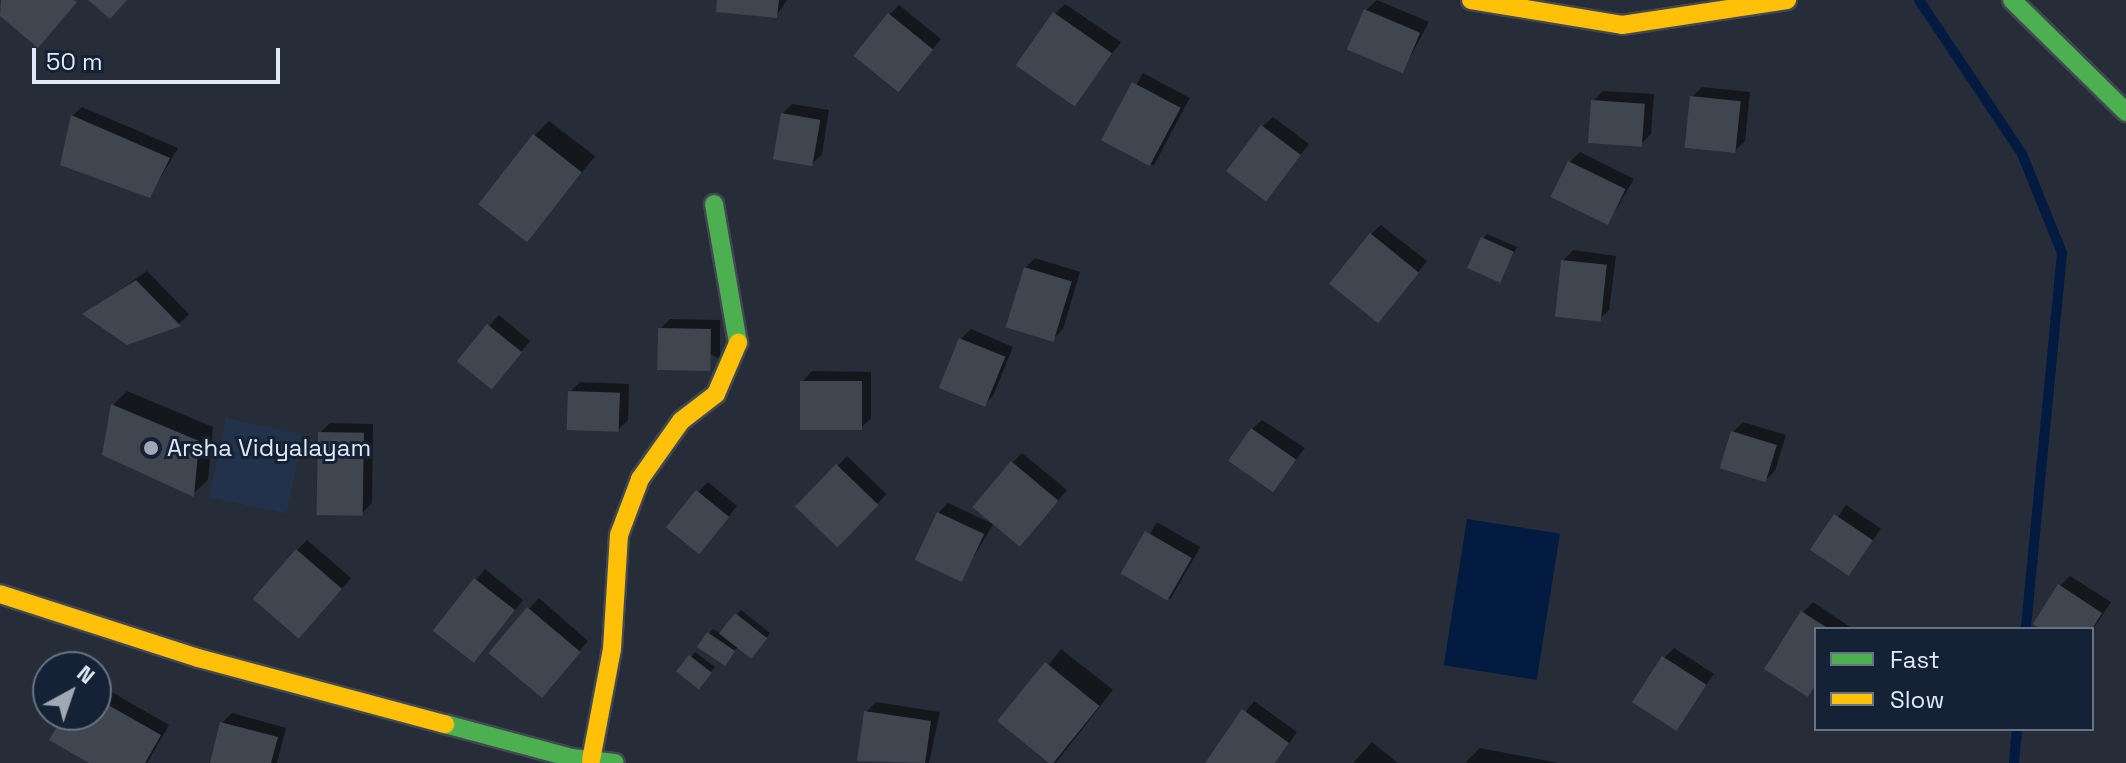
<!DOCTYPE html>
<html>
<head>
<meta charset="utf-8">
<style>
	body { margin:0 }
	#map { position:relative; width:2126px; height:763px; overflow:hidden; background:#262d38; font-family:"Space Grotesk",sans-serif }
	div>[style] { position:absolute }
	.built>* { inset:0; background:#22324a; transform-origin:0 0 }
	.water>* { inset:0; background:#031a41; transform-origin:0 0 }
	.shadow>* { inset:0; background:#0007; transform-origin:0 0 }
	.stream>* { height:10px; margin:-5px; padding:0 5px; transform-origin:5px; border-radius:5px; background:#031a41 }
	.building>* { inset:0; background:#40464f; transform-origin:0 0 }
	.roads { filter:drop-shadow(2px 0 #424852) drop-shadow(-2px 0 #424852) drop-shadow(0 2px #424852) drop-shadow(0 -2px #424852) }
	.fast>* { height:18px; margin:-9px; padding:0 9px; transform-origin:9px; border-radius:9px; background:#4caf50 }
	.slow>* { height:18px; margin:-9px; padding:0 9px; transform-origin:9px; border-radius:9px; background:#ffc107 }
	.dots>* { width:22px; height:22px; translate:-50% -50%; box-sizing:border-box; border:4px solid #152235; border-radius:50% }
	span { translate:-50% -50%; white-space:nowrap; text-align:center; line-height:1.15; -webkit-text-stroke:6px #152235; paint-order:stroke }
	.poi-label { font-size:24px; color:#e1eaf7 }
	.left { translate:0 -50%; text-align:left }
	.legend { position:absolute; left:1814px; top:627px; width:280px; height:104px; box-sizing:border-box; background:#152235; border:2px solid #677283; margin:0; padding:10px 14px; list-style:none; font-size:24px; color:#e1eaf7 }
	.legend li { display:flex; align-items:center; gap:16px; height:40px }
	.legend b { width:40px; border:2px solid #677283 }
	.north { position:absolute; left:32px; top:651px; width:80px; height:80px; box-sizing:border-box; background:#152235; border:2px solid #677283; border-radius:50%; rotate:40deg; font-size:22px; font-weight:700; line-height:32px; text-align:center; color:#e1eaf7 }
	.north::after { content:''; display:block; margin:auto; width:28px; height:36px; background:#a0a8b4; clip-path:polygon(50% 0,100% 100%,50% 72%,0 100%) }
	.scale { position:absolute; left:32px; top:48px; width:248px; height:36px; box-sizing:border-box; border:4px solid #e1eaf7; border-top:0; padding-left:10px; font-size:24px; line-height:28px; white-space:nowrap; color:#e1eaf7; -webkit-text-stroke:6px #152235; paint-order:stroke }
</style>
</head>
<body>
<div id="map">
	<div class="built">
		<div style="left:226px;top:418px;width:79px;height:81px;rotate:12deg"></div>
	</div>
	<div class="water">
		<div style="left:1467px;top:519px;width:94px;height:148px;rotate:9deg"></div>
	</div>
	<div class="shadow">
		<div style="clip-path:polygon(719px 0,787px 0,776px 16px)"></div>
		<div style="clip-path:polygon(1377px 0,1429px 22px,1402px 72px,1349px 49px,1366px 10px)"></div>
		<div style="clip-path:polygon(1065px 4px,1121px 42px,1075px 104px,1055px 14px)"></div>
		<div style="clip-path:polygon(899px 5px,941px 39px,908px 80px,889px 15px)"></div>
		<div style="left:1143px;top:73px;width:53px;height:77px;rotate:28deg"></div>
		<div style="clip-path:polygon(1702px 87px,1750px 92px,1745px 141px,1735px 151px,1692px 97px)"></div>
		<div style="clip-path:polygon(1603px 91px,1654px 94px,1651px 134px,1641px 144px,1593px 101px)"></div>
		<div style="clip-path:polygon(792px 104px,829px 110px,822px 154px,812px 164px,782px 114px)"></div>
		<div style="clip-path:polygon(82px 107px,178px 148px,150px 196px,72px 116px)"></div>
		<div style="clip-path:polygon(1273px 117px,1309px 144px,1275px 189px,1263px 126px)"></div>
		<div style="clip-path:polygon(549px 121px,595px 156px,528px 240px,534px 136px)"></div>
		<div style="clip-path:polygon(1580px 152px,1634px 179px,1608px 223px,1570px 162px)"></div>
		<div style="clip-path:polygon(1381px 225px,1427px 261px,1379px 320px,1371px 234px)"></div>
		<div style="clip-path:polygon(1487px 234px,1517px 247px,1500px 280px,1483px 238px)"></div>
		<div style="clip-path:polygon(1573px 250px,1616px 256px,1609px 310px,1599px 320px,1563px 261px)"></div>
		<div style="clip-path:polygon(1035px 258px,1080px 272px,1063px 329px,1053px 339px,1025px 268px)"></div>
		<div style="clip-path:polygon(147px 271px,189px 314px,179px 324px,127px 343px,85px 314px)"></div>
		<div style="clip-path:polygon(499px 315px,530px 341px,501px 376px,459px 360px)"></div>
		<div style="clip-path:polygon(670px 319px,720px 320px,720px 359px,660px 329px)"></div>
		<div style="clip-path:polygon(971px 329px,1013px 347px,993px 396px,983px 406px,961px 339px)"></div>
		<div style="clip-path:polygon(812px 371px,871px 372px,871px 418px,861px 428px,802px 382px)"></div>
		<div style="clip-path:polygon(580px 382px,629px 384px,628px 420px,618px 430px,570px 392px)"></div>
		<div style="clip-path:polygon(127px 391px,213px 427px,208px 480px,193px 494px,113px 405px)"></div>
		<div style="clip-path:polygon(1262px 420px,1305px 448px,1273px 489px,1252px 429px)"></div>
		<div style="clip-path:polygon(1743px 422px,1786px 435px,1775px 471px,1765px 481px,1733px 432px)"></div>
		<div style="clip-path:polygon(330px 423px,373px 424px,372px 503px,362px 513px,320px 433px)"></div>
		<div style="clip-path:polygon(1022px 453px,1067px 490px,1030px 534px,1012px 463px)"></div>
		<div style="left:847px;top:456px;width:55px;height:70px;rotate:44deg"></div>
		<div style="clip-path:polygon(708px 482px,737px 506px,709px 541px,698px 492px)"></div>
		<div style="clip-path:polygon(948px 503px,993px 524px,961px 579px,938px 513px)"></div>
		<div style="left:1846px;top:505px;width:42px;height:55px;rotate:34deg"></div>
		<div style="left:1157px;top:522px;width:50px;height:60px;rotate:30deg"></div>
		<div style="clip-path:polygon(307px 540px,351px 578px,309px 627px,297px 550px)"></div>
		<div style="clip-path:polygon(485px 569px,523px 600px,483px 651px,435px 630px)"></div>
		<div style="clip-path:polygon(2070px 576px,2111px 602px,2092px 631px,2044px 629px,2060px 586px)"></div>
		<div style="clip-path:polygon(539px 598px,588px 641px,550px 685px,491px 651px)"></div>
		<div style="clip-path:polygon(1813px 602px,1853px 629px,1816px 629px,1816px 686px,1808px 694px,1803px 612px)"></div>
		<div style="clip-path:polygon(741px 610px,770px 633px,756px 652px,738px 646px,729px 659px,699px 646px,713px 629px,721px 634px)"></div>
		<div style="clip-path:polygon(1674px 648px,1714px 674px,1675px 727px,1664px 658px)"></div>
		<div style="left:1061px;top:649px;width:66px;height:93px;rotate:38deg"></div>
		<div style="clip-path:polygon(695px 652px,715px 667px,703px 682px,679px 671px)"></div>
		<div style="clip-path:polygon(96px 683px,169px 725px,147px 763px,93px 763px,66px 715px,96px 715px)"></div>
		<div style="clip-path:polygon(1254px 701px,1297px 732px,1275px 763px,1207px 763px)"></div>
		<div style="clip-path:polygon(876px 702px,940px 712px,929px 763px,860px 759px,866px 712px)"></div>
		<div style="clip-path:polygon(232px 713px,286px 728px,277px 763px,212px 763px,222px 723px)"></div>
		<div style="clip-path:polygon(1372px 742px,1398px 763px,1353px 763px)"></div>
		<div style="clip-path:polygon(1480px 748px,1559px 763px,1465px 763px)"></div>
	</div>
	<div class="stream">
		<div style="left:1919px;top:0;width:185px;rotate:56.2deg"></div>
		<div style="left:2022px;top:154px;width:107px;rotate:68deg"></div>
		<div style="left:2062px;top:253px;width:378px;rotate:95.5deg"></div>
		<div style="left:2014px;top:763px;width:34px;rotate:-85deg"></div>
	</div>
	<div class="building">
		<div style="clip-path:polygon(1px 0,74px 0,77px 2px,38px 48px,0 16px)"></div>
		<div style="clip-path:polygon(88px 0,127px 0,110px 19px)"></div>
		<div style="clip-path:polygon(717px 0,779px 0,777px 18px,716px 12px)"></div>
		<div style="left:1364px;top:9px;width:61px;height:44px;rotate:23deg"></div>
		<div style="left:1053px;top:12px;width:72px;height:65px;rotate:35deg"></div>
		<div style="left:888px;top:13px;width:58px;height:55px;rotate:39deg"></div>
		<div style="left:1132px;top:82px;width:55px;height:66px;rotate:28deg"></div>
		<div style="left:1690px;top:96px;width:51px;height:52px;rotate:6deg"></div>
		<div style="left:1591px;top:100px;width:54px;height:43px;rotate:4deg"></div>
		<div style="left:781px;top:113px;width:40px;height:47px;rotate:10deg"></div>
		<div style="clip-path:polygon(71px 115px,170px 158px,150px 198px,60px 165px)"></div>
		<div style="left:1261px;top:125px;width:50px;height:58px;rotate:37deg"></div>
		<div style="left:533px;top:134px;width:62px;height:89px;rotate:38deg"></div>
		<div style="left:1568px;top:161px;width:64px;height:40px;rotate:26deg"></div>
		<div style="left:1370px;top:233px;width:63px;height:65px;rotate:39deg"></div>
		<div style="left:1481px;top:237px;width:36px;height:34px;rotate:24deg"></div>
		<div style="left:1561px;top:260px;width:46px;height:57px;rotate:6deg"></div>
		<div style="left:1024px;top:267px;width:50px;height:63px;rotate:17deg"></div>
		<div style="clip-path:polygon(136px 280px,181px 326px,127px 345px,82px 314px)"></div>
		<div style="left:487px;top:324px;width:45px;height:48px;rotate:39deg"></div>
		<div style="left:658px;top:328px;width:53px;height:42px;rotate:1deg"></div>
		<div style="left:959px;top:338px;width:50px;height:54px;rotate:22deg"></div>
		<div style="left:800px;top:381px;width:62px;height:49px"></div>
		<div style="left:568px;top:391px;width:52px;height:39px;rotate:2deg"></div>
		<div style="clip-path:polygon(111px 404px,199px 441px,194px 497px,102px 455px)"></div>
		<div style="left:1251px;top:428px;width:55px;height:40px;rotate:35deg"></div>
		<div style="left:1731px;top:431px;width:48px;height:39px;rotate:17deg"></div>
		<div style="left:318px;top:432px;width:46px;height:83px;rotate:1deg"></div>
		<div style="left:1011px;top:461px;width:62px;height:60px;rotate:40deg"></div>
		<div style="left:836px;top:464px;width:59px;height:59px;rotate:44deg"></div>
		<div style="left:696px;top:490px;width:43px;height:48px;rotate:39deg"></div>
		<div style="left:937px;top:512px;width:52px;height:53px;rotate:25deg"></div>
		<div style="left:1834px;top:514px;width:47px;height:43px;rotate:34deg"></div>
		<div style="left:1145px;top:531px;width:54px;height:49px;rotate:30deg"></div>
		<div style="left:296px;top:549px;width:61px;height:66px;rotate:41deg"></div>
		<div style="left:474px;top:578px;width:52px;height:67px;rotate:38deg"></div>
		<div style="clip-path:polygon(2058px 584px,2102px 613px,2092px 629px,2041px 629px,2033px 624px)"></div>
		<div style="left:527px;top:607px;width:70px;height:60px;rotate:40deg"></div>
		<div style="clip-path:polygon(1801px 611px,1829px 629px,1816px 629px,1816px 684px,1808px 697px,1764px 669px)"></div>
		<div style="left:735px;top:613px;width:41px;height:26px;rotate:38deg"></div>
		<div style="left:707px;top:632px;width:34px;height:18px;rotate:34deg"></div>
		<div style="left:689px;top:655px;width:29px;height:21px;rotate:38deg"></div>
		<div style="left:1662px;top:656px;width:53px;height:55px;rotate:33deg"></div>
		<div style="left:1045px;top:662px;width:70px;height:76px;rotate:39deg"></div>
		<div style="clip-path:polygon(96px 698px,161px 735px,145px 763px,89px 763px,49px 740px,64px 715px,96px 715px)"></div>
		<div style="clip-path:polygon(1242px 709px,1289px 743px,1275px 763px,1205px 763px)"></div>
		<div style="clip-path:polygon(864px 711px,931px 721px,925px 763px,857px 761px)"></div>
		<div style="clip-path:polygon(220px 722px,278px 737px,271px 763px,210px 763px)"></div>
	</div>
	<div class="roads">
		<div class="fast">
			<div style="left:2012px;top:0;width:160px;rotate:44.5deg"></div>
			<div style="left:714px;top:204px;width:141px;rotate:80.2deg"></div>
			<div style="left:445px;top:724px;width:131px;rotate:15deg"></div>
			<div style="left:572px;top:758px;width:43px;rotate:6.6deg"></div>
		</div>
		<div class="slow">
			<div style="left:1471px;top:0;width:153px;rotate:9.4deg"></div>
			<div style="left:1622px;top:25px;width:167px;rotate:-8.6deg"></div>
			<div style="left:0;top:594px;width:208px;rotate:17.9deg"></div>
			<div style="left:198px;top:658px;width:256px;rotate:15deg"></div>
			<div style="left:591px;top:760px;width:113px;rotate:-79.3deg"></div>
			<div style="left:612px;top:649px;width:114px;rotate:-86.5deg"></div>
			<div style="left:619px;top:535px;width:60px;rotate:-69.4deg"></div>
			<div style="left:640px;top:479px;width:71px;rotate:-54.7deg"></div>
			<div style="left:681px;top:421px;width:44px;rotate:-37.6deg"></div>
			<div style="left:716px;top:394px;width:56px;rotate:-66.7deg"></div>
		</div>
	</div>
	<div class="dots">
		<div style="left:151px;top:448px;background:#a0a8b4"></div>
	</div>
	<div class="poi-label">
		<span class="left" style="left:167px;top:448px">Arsha Vidyalayam</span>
	</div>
	<ul class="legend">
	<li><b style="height:10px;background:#4caf50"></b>Fast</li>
	<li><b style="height:10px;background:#ffc107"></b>Slow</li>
	</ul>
	<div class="north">N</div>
	<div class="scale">50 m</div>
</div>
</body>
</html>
